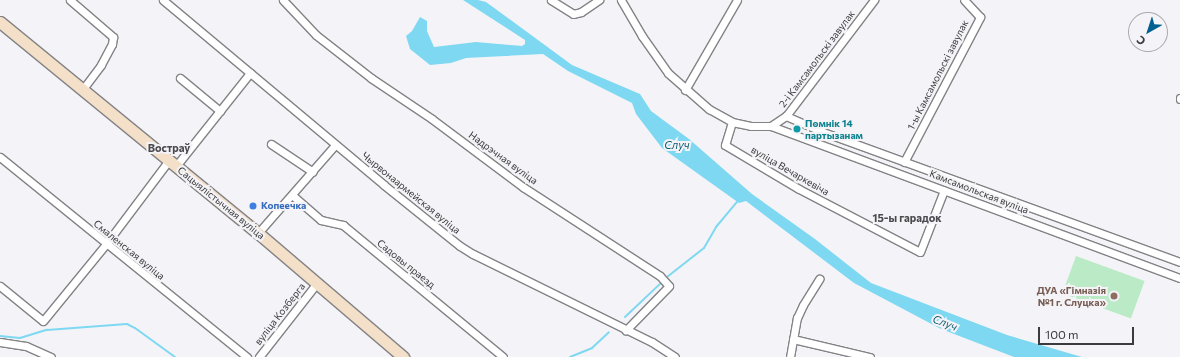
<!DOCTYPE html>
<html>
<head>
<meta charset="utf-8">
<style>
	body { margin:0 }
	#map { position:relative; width:1180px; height:357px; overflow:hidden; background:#f4f4f8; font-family:Commissioner,sans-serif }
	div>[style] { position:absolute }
	.green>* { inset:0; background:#baebc6; transform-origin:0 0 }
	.water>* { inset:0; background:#7fd8f1 }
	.stream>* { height:2px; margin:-1px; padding:0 1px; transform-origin:1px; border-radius:1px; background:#7fd8f1 }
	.roads { filter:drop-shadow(1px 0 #838386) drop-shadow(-1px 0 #838386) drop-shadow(0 1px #838386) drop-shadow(0 -1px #838386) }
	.street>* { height:7px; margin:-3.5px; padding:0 3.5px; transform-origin:3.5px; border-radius:3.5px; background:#fff }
	.secondary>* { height:11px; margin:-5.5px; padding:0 5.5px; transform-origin:5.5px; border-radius:5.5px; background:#f4e0c8 }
	.dots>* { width:11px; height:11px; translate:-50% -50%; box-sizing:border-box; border:2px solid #f4f4f8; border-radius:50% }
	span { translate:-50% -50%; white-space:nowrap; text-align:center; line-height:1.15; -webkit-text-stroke:4px #f4f4f8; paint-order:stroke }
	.street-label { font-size:10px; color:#3b3b3d }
	.culture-label { font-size:10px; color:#0d838f; font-weight:700 }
	.left { translate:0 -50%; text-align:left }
	.shop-label { font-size:10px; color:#366cbe; font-weight:700 }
	.education-label { font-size:10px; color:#785e54; font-weight:700 }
	.right { translate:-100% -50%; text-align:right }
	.water-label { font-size:11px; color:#105c6d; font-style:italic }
	.neighbourhood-label { font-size:11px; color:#4b4b4e; font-weight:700 }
	.north { position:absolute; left:1128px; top:12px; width:40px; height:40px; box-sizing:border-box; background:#f4f4f8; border:1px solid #aaaaad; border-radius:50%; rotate:219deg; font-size:11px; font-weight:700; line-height:16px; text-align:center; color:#3b3b3d }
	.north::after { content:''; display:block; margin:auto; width:14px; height:18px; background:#006190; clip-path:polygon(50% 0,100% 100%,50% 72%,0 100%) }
	.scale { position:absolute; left:1038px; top:327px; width:96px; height:18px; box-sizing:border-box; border:2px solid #3b3b3d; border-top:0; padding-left:5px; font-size:12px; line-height:14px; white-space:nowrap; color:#3b3b3d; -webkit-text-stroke:3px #f4f4f8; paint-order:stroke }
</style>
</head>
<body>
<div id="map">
	<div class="green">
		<div style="left:1076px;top:256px;width:73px;height:40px;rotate:20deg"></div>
	</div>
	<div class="water">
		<div style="clip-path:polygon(463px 0,478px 0,486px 2px,572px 65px,640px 94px,651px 111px,689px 139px,752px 194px,815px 239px,871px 283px,1007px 335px,1082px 357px,1014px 357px,941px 329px,854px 283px,746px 201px,739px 203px,662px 148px,636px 114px,632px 103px,568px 71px,543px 54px,466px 58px,451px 63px,430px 65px,410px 49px,406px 36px,412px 31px,420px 17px,427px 21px,427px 31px,434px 47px,476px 42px,522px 46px,525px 44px,525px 40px)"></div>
	</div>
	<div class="stream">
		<div style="left:667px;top:277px;width:47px;rotate:-38.1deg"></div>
		<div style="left:704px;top:248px;width:24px;rotate:-60deg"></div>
		<div style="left:716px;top:227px;width:34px;rotate:-50deg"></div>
		<div style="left:625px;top:317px;width:50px;rotate:-43.4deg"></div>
		<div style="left:0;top:336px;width:20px;rotate:6deg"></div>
		<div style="left:20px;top:338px;width:28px;rotate:-17deg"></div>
		<div style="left:47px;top:330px;width:80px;rotate:-4.3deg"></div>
		<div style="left:127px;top:324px;width:9px;rotate:27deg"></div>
		<div style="left:135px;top:328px;width:49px;rotate:35.9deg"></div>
		<div style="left:570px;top:357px;width:24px;rotate:-22deg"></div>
		<div style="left:592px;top:348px;width:23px;rotate:-43deg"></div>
	</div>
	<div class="roads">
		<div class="street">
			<div style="left:70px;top:0;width:57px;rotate:40.7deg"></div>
			<div style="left:113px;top:37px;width:7px;rotate:98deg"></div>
			<div style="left:112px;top:44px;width:24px;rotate:118deg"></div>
			<div style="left:101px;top:65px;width:31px;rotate:127deg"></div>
			<div style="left:163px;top:0;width:288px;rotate:39.9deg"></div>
			<div style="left:384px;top:185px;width:97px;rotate:38.8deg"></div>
			<div style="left:460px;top:246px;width:15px;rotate:32deg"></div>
			<div style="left:473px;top:254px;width:199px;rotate:26.2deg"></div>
			<div style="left:652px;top:342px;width:27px;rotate:33deg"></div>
			<div style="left:283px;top:0;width:48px;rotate:46.7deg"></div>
			<div style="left:316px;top:35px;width:70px;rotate:38deg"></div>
			<div style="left:371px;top:78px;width:73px;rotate:33.9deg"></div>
			<div style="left:432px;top:119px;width:114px;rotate:36.8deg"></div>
			<div style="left:523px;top:187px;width:163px;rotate:33deg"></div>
			<div style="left:660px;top:276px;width:13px;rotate:48deg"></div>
			<div style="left:669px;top:286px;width:62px;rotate:134.3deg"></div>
			<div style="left:551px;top:0;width:26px;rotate:32deg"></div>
			<div style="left:573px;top:14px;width:8px;rotate:-14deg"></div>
			<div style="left:581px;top:12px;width:22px;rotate:-34deg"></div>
			<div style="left:621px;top:0;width:42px;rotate:59.7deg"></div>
			<div style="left:642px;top:36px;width:45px;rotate:54.9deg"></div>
			<div style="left:668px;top:73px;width:55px;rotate:41.3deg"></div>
			<div style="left:709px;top:109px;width:26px;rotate:29deg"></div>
			<div style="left:732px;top:122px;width:24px;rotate:107deg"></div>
			<div style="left:725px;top:145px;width:86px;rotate:30.7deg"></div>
			<div style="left:799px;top:189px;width:136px;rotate:27.5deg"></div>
			<div style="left:920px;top:252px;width:66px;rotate:-68.8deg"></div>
			<div style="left:180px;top:78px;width:52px;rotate:39.5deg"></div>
			<div style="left:685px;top:90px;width:104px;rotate:-60deg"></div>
			<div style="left:1180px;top:98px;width:1px;rotate:90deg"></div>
			<div style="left:786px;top:116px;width:40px;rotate:23.4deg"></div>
			<div style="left:823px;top:132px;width:380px;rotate:20deg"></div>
			<div style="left:732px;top:122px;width:19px;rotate:12deg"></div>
			<div style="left:751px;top:126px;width:20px"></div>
			<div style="left:771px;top:126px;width:436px;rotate:20.4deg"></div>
			<div style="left:771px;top:126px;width:18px;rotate:-34deg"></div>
			<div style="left:786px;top:116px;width:146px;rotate:-52.8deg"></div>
			<div style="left:271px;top:144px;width:50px;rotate:33.7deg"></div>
			<div style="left:0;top:157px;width:318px;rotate:39deg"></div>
			<div style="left:904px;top:162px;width:164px;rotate:-62.3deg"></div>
			<div style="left:980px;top:17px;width:23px;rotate:-133deg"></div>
			<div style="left:176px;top:166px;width:119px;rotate:-51.5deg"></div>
			<div style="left:292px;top:195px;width:38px;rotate:41deg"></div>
			<div style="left:321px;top:220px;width:23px;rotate:13deg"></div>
			<div style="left:343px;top:225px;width:207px;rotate:39.5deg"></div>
			<div style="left:258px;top:233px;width:117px;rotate:-48.8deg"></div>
			<div style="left:0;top:286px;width:55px;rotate:39.1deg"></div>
			<div style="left:43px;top:321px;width:99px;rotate:-50.7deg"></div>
			<div style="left:106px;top:244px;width:105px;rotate:-53.1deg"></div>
			<div style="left:793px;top:339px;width:79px;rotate:13.2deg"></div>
			<div style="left:0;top:342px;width:26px;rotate:9deg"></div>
			<div style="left:26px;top:346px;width:27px;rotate:24deg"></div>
			<div style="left:259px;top:357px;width:94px;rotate:-51.9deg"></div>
			<div style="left:790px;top:357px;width:40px;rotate:-80deg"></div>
			<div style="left:797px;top:318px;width:14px;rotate:-65deg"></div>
			<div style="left:803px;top:305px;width:31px;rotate:-58deg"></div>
		</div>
		<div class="secondary">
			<div style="left:0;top:22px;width:333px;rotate:39.3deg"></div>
			<div style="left:258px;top:233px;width:191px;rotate:40.5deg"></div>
		</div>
	</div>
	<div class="dots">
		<div style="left:797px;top:129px;background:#0f9aa8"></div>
		<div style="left:253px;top:206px;background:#3f7fe0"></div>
		<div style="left:1114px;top:296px;background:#8d6e63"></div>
	</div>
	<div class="street-label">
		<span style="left:817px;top:59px;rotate:-53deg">2-і Камсамольскі завулак</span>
		<span style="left:938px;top:75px;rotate:-63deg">1-ы Камсамольскі завулак</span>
		<span style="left:503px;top:158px;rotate:36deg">Надрэчная вуліца</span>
		<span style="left:790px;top:171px;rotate:30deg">вуліца Вечаркевіча</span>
		<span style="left:979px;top:192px;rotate:21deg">Камсамольская вуліца</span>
		<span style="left:411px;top:193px;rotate:39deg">Чырвонаармейская вуліца</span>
		<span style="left:221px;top:203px;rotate:39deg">Сацыялістычная вуліца</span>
		<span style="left:129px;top:250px;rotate:39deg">Смаленская вуліца</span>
		<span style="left:406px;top:264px;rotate:39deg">Садовы праезд</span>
		<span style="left:280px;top:314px;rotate:-52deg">вуліца Козберга</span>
	</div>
	<div class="culture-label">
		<span class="left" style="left:805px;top:129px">Помнік 14<br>партызанам</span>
	</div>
	<div class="shop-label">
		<span class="left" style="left:261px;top:206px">Копеечка</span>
	</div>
	<div class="education-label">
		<span class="right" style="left:1106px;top:296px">ДУА «Гімназія<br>№1 г. Слуцка»</span>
	</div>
	<div class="water-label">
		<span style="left:677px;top:145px">Случ</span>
		<span style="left:945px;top:323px;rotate:21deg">Случ</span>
	</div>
	<div class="neighbourhood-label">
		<span style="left:169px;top:148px">Востраў</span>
		<span style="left:907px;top:218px">15-ы гарадок</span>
	</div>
	<div class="north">С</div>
	<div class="scale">100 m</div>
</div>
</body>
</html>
